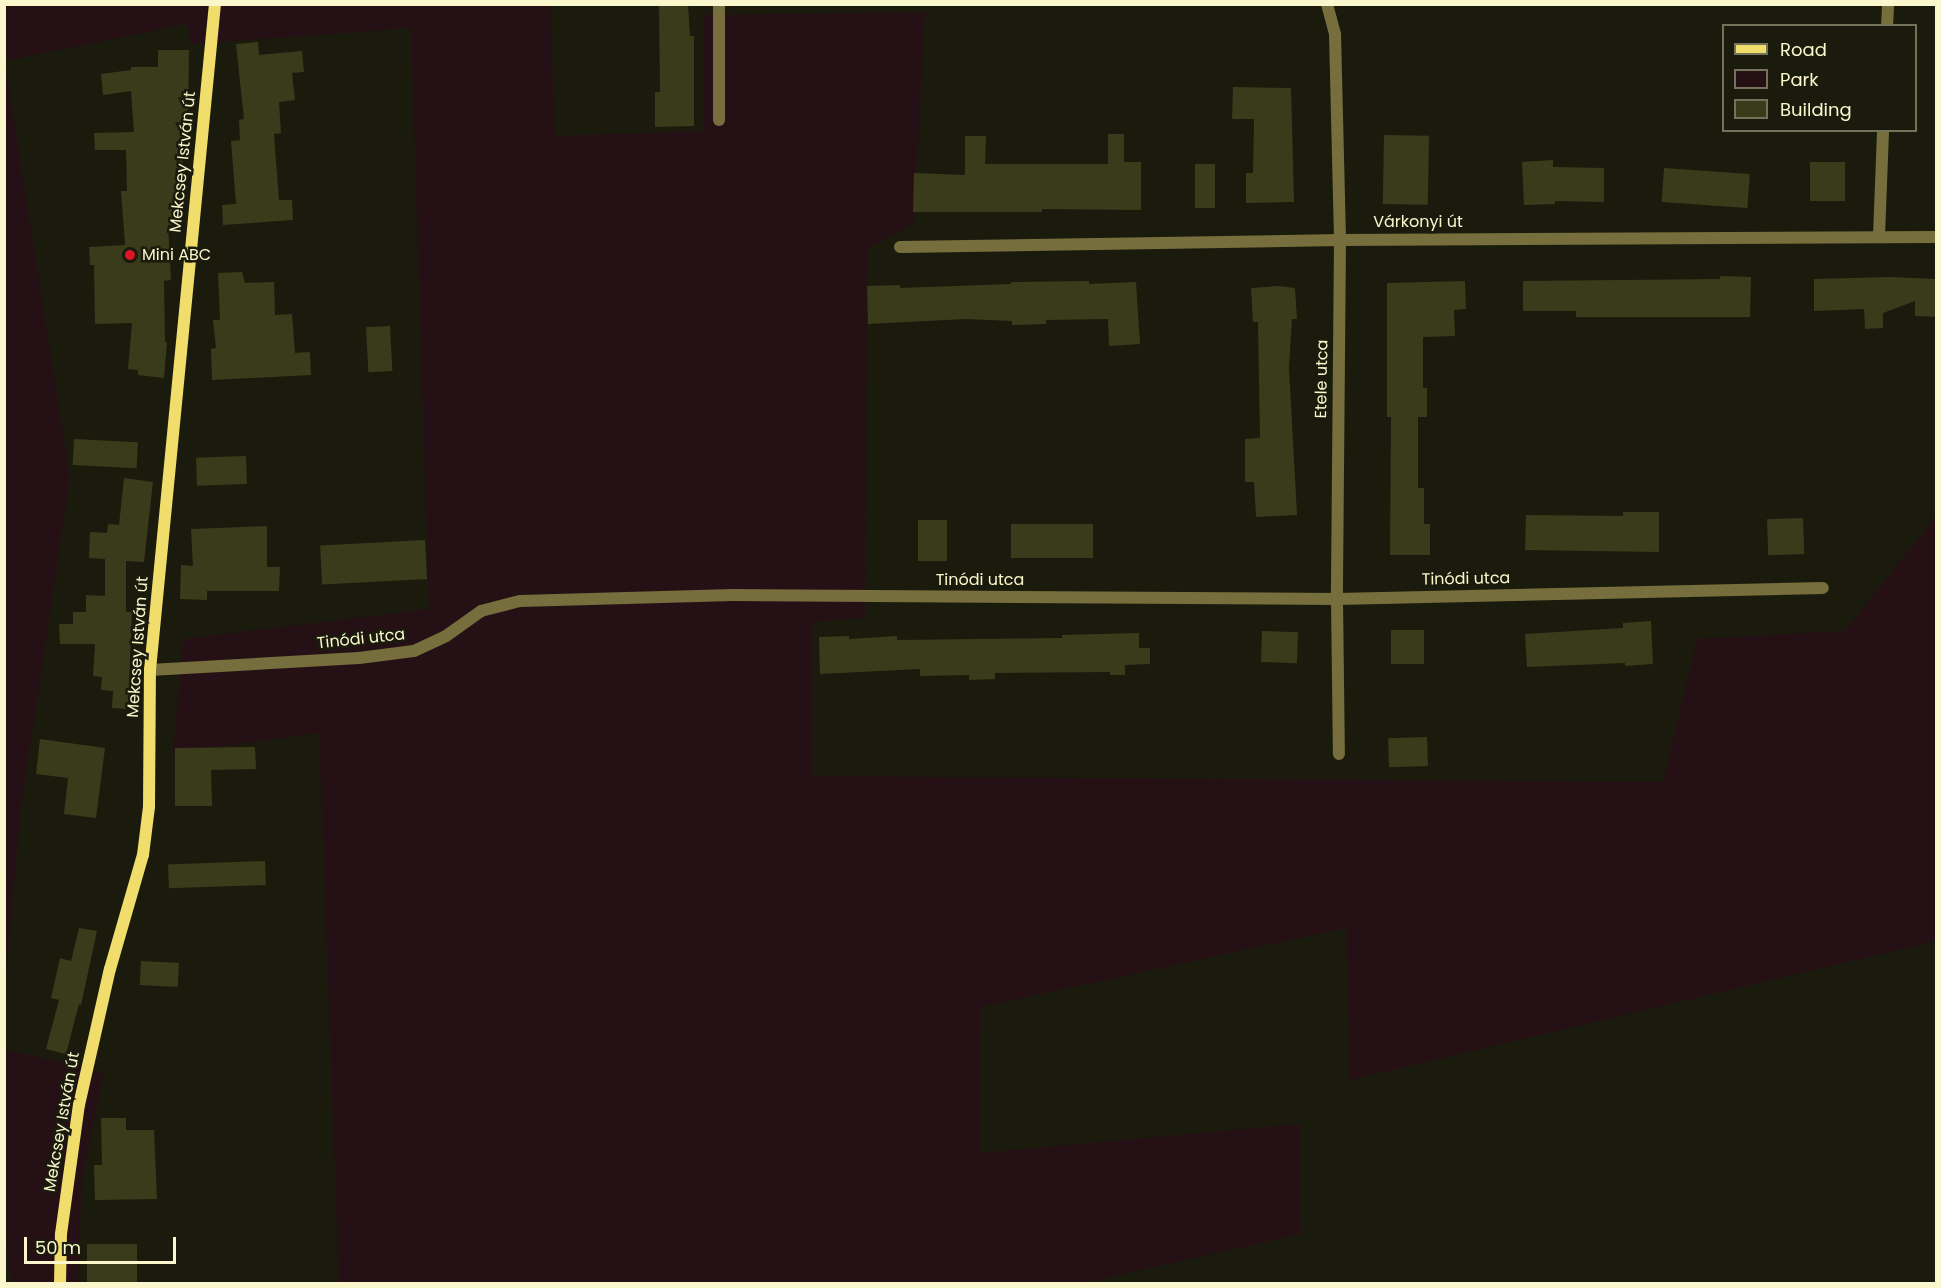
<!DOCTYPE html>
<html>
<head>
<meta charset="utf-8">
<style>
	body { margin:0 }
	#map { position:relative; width:1941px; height:1288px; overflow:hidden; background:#1b1b0d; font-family:Poppins,sans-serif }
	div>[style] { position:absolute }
	.green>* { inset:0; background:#251115 }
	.building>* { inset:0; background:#3a3b1b; transform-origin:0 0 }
	.street>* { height:12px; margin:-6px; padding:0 6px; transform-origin:6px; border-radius:6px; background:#766e3c }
	.secondary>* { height:12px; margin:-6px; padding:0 6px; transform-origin:6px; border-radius:6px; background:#f1dd6c }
	.dots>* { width:16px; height:16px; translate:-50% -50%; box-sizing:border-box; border:3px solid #1b1b0d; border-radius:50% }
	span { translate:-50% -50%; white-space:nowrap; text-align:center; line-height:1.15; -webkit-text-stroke:5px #1b1b0d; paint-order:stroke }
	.street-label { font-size:16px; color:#faf7cc }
	.poi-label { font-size:16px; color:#faf7cc }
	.left { translate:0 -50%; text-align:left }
	.frame { position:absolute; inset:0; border:6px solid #faf7cc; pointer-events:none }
	.legend { position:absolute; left:1722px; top:24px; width:195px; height:108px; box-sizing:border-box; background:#1b1b0d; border:2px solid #747359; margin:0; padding:8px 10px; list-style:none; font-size:18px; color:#faf7cc }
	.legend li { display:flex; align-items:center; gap:12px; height:30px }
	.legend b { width:30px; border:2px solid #747359 }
	.scale { position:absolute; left:24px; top:1237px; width:152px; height:27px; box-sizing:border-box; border:3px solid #faf7cc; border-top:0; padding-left:8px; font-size:18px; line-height:21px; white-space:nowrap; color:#faf7cc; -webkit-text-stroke:4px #1b1b0d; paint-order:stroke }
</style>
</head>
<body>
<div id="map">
	<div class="green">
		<div style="clip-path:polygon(5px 5px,550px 5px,555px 136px,704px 131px,704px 15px,925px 12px,914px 223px,867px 249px,865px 618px,813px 622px,813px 776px,1663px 782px,1697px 639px,1845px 631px,1936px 516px,1936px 941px,1350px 1080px,1346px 928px,981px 1007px,979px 1153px,1299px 1124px,1301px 1234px,1084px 1283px,339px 1283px,319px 733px,173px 753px,183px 639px,429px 609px,411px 28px,191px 44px,187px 24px,5px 61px)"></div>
		<div style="clip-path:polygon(5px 63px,70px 478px,20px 815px,5px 992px)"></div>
		<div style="clip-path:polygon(4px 1049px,104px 1072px,82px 1179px,78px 1283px,11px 1283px,4px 1214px)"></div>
	</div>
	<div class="building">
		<div style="clip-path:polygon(659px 4px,688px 4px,690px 36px,694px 36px,694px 126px,655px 127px,655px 92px,660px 92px)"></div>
		<div style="clip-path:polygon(258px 42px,259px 55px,302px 51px,304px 72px,292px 73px,295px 100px,279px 102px,281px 133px,274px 134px,279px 200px,292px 200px,293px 220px,223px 225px,222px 205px,236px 204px,231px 141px,240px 140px,239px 120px,244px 119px,236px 44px)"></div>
		<div style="clip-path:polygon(158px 50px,189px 50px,188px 119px,182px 119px,183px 177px,177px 178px,180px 224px,168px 225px,171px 280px,164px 281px,165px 342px,167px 342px,164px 378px,138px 375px,138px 370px,128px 369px,132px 323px,95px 324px,94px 265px,90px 265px,89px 247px,125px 245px,121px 191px,127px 191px,126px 150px,95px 150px,94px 133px,134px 132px,131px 91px,103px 95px,101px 74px,131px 70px,131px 67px,158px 67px)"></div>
		<div style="clip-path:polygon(1233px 87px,1291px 88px,1294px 202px,1246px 203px,1246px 173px,1253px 173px,1254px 119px,1232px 119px)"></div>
		<div style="clip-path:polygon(1108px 134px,1124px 134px,1124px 162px,1141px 162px,1141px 210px,1042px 209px,1042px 212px,913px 212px,914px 173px,965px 175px,965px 136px,986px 136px,985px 164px,1108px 164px)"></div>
		<div style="left:1384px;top:135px;width:45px;height:69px;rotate:1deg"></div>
		<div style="clip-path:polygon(1553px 160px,1553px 167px,1604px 168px,1604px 202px,1555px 201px,1555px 204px,1524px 205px,1522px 162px)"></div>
		<div style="left:1810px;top:162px;width:35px;height:39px"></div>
		<div style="left:1195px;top:164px;width:20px;height:44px"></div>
		<div style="left:1664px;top:168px;width:86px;height:34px;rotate:4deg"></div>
		<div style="clip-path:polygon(242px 272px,245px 283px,274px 282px,275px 315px,292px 314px,295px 353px,310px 352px,311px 375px,212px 380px,211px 349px,216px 348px,213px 320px,220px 320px,218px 273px)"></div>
		<div style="clip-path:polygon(1720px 276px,1751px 277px,1750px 317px,1576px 317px,1576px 311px,1523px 311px,1523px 281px,1720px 279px)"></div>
		<div style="clip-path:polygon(1891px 277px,1936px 279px,1936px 317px,1915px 316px,1915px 301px,1883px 313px,1883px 328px,1865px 329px,1864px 309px,1814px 311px,1814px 279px)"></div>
		<div style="clip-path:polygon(1089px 281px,1089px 284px,1136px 282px,1140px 344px,1109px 346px,1108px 319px,1046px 320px,1046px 324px,1012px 325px,1012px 321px,966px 319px,868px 324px,867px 286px,900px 285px,900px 288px,1011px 284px,1011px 282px)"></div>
		<div style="clip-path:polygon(1465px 281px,1466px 309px,1454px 310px,1455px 336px,1423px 337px,1423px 388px,1427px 388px,1427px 417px,1418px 417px,1418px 488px,1424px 488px,1424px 524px,1430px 524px,1430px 555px,1390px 555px,1391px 417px,1387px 417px,1387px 283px)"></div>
		<div style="clip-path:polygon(1278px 286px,1295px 288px,1297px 319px,1292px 319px,1289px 368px,1297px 515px,1256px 517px,1254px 482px,1245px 482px,1245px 439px,1260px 438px,1258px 322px,1253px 322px,1251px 288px)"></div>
		<div style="left:390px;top:326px;width:45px;height:24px;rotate:87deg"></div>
		<div style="left:74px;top:439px;width:64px;height:26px;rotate:3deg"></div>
		<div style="left:246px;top:456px;width:28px;height:50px;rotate:88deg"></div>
		<div style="clip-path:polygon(124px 478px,153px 482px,144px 562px,126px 561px,126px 612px,132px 612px,128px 709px,112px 708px,113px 691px,101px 690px,102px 677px,93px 676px,95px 644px,60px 644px,59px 624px,73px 624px,73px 612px,86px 612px,86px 595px,105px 596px,105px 559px,89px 558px,90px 532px,107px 533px,108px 524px,119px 525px)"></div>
		<div style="clip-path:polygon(1623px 512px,1659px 512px,1659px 552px,1525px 550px,1526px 515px,1623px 516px)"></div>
		<div style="left:1803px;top:518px;width:36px;height:36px;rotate:88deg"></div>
		<div style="left:918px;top:520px;width:29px;height:41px"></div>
		<div style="left:1011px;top:524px;width:82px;height:34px"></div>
		<div style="clip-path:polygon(267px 526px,267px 567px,280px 567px,279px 591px,207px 591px,207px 600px,180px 599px,181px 565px,193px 566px,191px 529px)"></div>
		<div style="left:425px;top:540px;width:39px;height:105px;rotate:87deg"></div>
		<div style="clip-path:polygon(1651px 621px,1653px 664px,1625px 666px,1625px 663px,1527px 667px,1525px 634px,1623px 628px,1623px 623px)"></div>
		<div style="left:1391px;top:630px;width:33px;height:34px"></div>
		<div style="left:1262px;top:631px;width:36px;height:31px;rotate:2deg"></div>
		<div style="clip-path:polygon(1139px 633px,1139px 648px,1150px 648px,1150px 664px,1125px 665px,1125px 675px,1110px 675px,1110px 672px,995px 673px,995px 679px,969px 680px,969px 675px,920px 676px,920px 669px,820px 674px,819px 637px,849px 636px,849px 639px,897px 636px,897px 640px,1062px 638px,1062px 635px)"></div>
		<div style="left:1427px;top:737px;width:29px;height:39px;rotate:88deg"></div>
		<div style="clip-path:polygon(40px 739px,105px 748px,96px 818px,64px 814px,68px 778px,36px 774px)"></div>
		<div style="clip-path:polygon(255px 747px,256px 769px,211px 770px,212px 806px,175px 806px,175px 748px)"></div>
		<div style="left:265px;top:861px;width:24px;height:97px;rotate:88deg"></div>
		<div style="clip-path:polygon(79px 928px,97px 931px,81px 1005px,79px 1004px,66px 1054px,46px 1049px,59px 1000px,51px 998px,60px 958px,71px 961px)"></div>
		<div style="left:141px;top:961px;width:38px;height:24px;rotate:3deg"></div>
		<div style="clip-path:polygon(101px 1118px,126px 1118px,126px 1130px,154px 1130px,157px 1199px,95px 1200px,94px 1165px,102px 1165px)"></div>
		<div style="left:87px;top:1244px;width:50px;height:40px"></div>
	</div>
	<div class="street">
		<div style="left:719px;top:4px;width:116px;rotate:90deg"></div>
		<div style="left:1327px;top:4px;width:31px;rotate:75deg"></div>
		<div style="left:1335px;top:34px;width:206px;rotate:88.6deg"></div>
		<div style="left:1340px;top:240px;width:359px;rotate:90.5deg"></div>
		<div style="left:1337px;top:599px;width:155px;rotate:89.3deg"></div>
		<div style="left:1887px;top:26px;width:22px;rotate:-87deg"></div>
		<div style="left:1879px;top:236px;width:106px;rotate:-87.8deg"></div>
		<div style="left:900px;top:247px;width:440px;rotate:-0.9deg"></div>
		<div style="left:1340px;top:240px;width:596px;rotate:-0.29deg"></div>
		<div style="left:150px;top:670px;width:209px;rotate:-3.3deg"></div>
		<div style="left:359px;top:658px;width:55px;rotate:-7.3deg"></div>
		<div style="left:414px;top:651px;width:35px;rotate:-25deg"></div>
		<div style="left:446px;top:636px;width:43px;rotate:-35.5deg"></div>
		<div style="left:481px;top:611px;width:40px;rotate:-14.4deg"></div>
		<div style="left:520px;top:601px;width:213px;rotate:-1.6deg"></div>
		<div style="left:733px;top:595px;width:604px;rotate:0.38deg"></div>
		<div style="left:1337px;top:599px;width:486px;rotate:-1.3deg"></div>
	</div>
	<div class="secondary">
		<div style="left:60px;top:1284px;width:50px;rotate:-88.9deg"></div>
		<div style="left:61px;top:1234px;width:130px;rotate:-82.1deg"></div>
		<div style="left:79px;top:1105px;width:139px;rotate:-77.2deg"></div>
		<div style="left:110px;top:969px;width:119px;rotate:-73.9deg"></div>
		<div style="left:143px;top:855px;width:48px;rotate:-82.9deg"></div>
		<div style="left:149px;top:807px;width:137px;rotate:-89.6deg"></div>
		<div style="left:150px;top:670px;width:669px;rotate:-84.43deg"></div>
	</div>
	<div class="dots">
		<div style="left:130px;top:255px;background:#de1524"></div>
	</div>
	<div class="street-label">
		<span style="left:183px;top:162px;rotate:-84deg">Mekcsey István út</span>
		<span style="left:1418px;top:222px">Várkonyi út</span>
		<span style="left:1322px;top:379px;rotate:-89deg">Etele utca</span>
		<span style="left:1466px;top:579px;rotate:-1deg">Tinódi utca</span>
		<span style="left:980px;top:580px">Tinódi utca</span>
		<span style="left:361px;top:639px;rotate:-6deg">Tinódi utca</span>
		<span style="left:138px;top:647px;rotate:-86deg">Mekcsey István út</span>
		<span style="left:62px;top:1122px;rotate:-80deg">Mekcsey István út</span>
	</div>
	<div class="poi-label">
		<span class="left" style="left:142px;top:255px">Mini ABC</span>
	</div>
	<div class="frame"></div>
	<ul class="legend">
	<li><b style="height:8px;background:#f1dd6c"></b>Road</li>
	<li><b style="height:16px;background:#251115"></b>Park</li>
	<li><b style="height:16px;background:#3a3b1b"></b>Building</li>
	</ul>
	<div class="scale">50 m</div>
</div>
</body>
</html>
